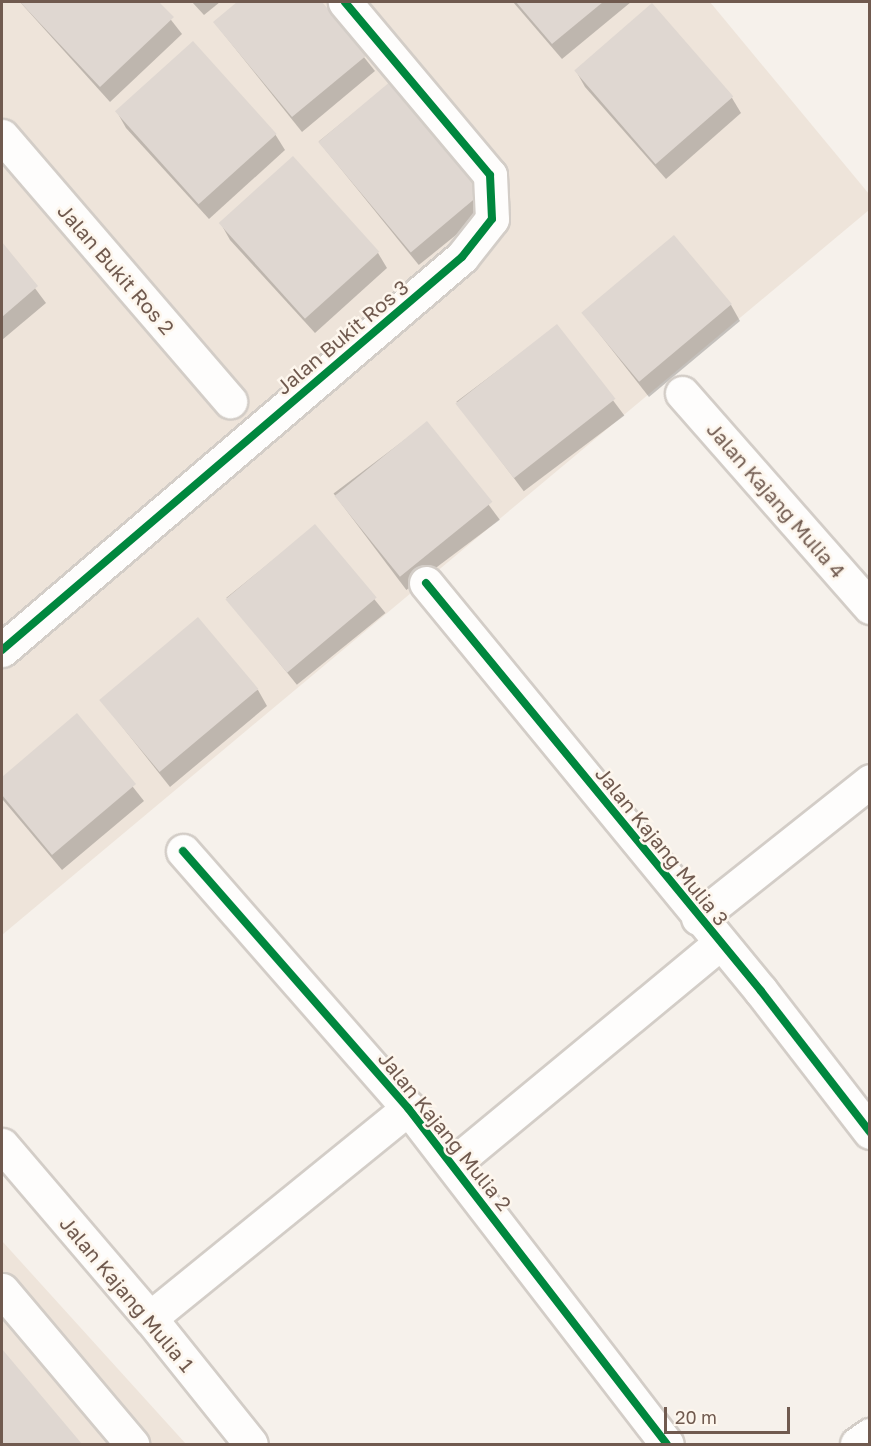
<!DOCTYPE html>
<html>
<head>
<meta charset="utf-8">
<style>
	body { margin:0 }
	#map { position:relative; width:871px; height:1446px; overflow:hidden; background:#f6f1eb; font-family:"Golos Text",sans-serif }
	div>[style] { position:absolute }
	.residential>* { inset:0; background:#eee4da }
	.shadow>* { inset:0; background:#0003; transform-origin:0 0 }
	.building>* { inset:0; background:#dfd7d1; transform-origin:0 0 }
	.roads { filter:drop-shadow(2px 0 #d3cdc7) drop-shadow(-2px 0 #d3cdc7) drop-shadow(0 2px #d3cdc7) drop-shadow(0 -2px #d3cdc7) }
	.minor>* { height:33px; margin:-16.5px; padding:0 16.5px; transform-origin:16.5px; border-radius:16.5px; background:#fefdfc }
	.cycleway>* { height:8px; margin:-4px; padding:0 4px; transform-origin:4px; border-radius:4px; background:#00873e }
	span { translate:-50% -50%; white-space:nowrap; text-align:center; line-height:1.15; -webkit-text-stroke:5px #fdf6ed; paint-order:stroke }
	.street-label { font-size:20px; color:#705a4f }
	.frame { position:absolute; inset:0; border:3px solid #705a4f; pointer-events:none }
	.scale { position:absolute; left:664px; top:1407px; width:126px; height:27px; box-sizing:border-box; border:3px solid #705a4f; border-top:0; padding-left:8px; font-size:18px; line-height:21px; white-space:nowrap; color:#705a4f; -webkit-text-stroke:4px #fdf6ed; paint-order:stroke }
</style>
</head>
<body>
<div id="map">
	<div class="residential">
		<div style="clip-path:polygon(2px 2px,710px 2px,869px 194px,869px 210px,2px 935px)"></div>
		<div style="clip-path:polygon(2px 1241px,186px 1444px,2px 1444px)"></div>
	</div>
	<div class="shadow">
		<div style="clip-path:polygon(20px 2px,157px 2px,182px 34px,110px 102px)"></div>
		<div style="clip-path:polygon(192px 2px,220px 2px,204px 15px)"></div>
		<div style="clip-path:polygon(239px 2px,320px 2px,375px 71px,302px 132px,214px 22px)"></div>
		<div style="clip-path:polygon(513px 2px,631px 2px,562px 59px)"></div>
		<div style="clip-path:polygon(576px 71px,732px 98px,741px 113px,666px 179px,585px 87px)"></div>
		<div style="left:391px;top:83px;width:159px;height:93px;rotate:51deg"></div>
		<div style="clip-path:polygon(117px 112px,275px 134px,285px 150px,209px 219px,126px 128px)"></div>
		<div style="clip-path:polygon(221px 224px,378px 253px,387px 268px,315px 333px,230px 240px)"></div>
		<div style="clip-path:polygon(2px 244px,46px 303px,2px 340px)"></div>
		<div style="clip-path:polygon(731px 305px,740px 321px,649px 397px,583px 313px)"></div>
		<div style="left:557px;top:326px;width:112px;height:126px;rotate:53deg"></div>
		<div style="left:427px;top:423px;width:121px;height:117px;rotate:53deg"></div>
		<div style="left:315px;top:526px;width:112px;height:114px;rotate:51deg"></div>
		<div style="clip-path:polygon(258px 690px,267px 706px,170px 787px,101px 700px)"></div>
		<div style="clip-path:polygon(77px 716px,144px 801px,62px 870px,3px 800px,2px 779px)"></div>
		<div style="clip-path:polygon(2px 1352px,80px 1444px,2px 1444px)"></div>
	</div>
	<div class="building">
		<div style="clip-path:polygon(20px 2px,159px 2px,174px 17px,100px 87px)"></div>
		<div style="clip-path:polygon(237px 2px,322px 2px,367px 55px,292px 117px,213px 22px)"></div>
		<div style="clip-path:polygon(516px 2px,603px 2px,552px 44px)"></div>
		<div style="left:652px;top:3px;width:124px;height:103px;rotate:49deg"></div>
		<div style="left:193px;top:41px;width:125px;height:105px;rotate:48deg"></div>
		<div style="left:391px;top:81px;width:144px;height:95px;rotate:50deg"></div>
		<div style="left:293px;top:156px;width:129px;height:100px;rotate:48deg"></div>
		<div style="left:674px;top:235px;width:90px;height:121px;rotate:50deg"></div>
		<div style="clip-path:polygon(2px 242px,38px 286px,2px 317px)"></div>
		<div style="left:557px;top:324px;width:95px;height:129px;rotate:52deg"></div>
		<div style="left:427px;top:421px;width:104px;height:119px;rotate:51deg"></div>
		<div style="left:315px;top:524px;width:96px;height:117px;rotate:50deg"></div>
		<div style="left:198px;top:617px;width:94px;height:129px;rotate:50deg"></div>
		<div style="clip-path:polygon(77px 713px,136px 784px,52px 855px,2px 795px,2px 777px)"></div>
		<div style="clip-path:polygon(2px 1349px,82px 1444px,2px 1444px)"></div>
	</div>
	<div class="roads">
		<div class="minor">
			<div style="left:2px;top:136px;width:350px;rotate:49.3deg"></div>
			<div style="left:682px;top:393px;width:285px;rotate:48.7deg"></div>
			<div style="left:426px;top:583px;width:528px;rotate:50.61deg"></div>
			<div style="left:761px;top:991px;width:178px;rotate:52.3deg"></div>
			<div style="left:2px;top:650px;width:605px;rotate:-40.51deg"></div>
			<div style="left:462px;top:257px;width:48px;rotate:-51.7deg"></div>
			<div style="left:492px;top:219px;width:44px;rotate:-92.6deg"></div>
			<div style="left:490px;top:175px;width:226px;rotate:-130deg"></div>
			<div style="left:183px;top:851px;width:342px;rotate:48.8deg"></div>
			<div style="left:408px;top:1108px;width:424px;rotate:52.4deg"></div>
			<div style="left:698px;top:918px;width:220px;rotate:-38.5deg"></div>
			<div style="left:2px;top:1145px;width:228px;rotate:49.5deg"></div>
			<div style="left:150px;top:1318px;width:161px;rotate:51.3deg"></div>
			<div style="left:453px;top:1164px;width:347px;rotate:-39.6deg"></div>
			<div style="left:2px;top:1290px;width:202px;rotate:49.8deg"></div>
			<div style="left:150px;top:1318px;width:333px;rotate:-39.1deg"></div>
			<div style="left:857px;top:1444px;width:16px;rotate:-35deg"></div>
		</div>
	</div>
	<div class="cycleway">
		<div style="left:426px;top:583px;width:528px;rotate:50.61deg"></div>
		<div style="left:761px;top:991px;width:178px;rotate:52.3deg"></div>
		<div style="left:2px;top:650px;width:605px;rotate:-40.51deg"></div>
		<div style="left:462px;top:257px;width:48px;rotate:-51.7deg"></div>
		<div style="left:492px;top:219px;width:44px;rotate:-92.6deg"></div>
		<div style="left:490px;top:175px;width:226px;rotate:-130deg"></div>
		<div style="left:183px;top:851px;width:342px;rotate:48.8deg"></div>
		<div style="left:408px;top:1108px;width:424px;rotate:52.4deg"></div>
	</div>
	<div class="street-label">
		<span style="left:116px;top:269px;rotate:49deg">Jalan Bukit Ros 2</span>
		<span style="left:342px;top:337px;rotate:-40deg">Jalan Bukit Ros 3</span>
		<span style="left:776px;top:500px;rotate:49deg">Jalan Kajang Mulia 4</span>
		<span style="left:662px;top:846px;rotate:51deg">Jalan Kajang Mulia 3</span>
		<span style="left:445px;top:1131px;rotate:51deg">Jalan Kajang Mulia 2</span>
		<span style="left:127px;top:1294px;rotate:50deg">Jalan Kajang Mulia 1</span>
	</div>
	<div class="frame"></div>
	<div class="scale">20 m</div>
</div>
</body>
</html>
